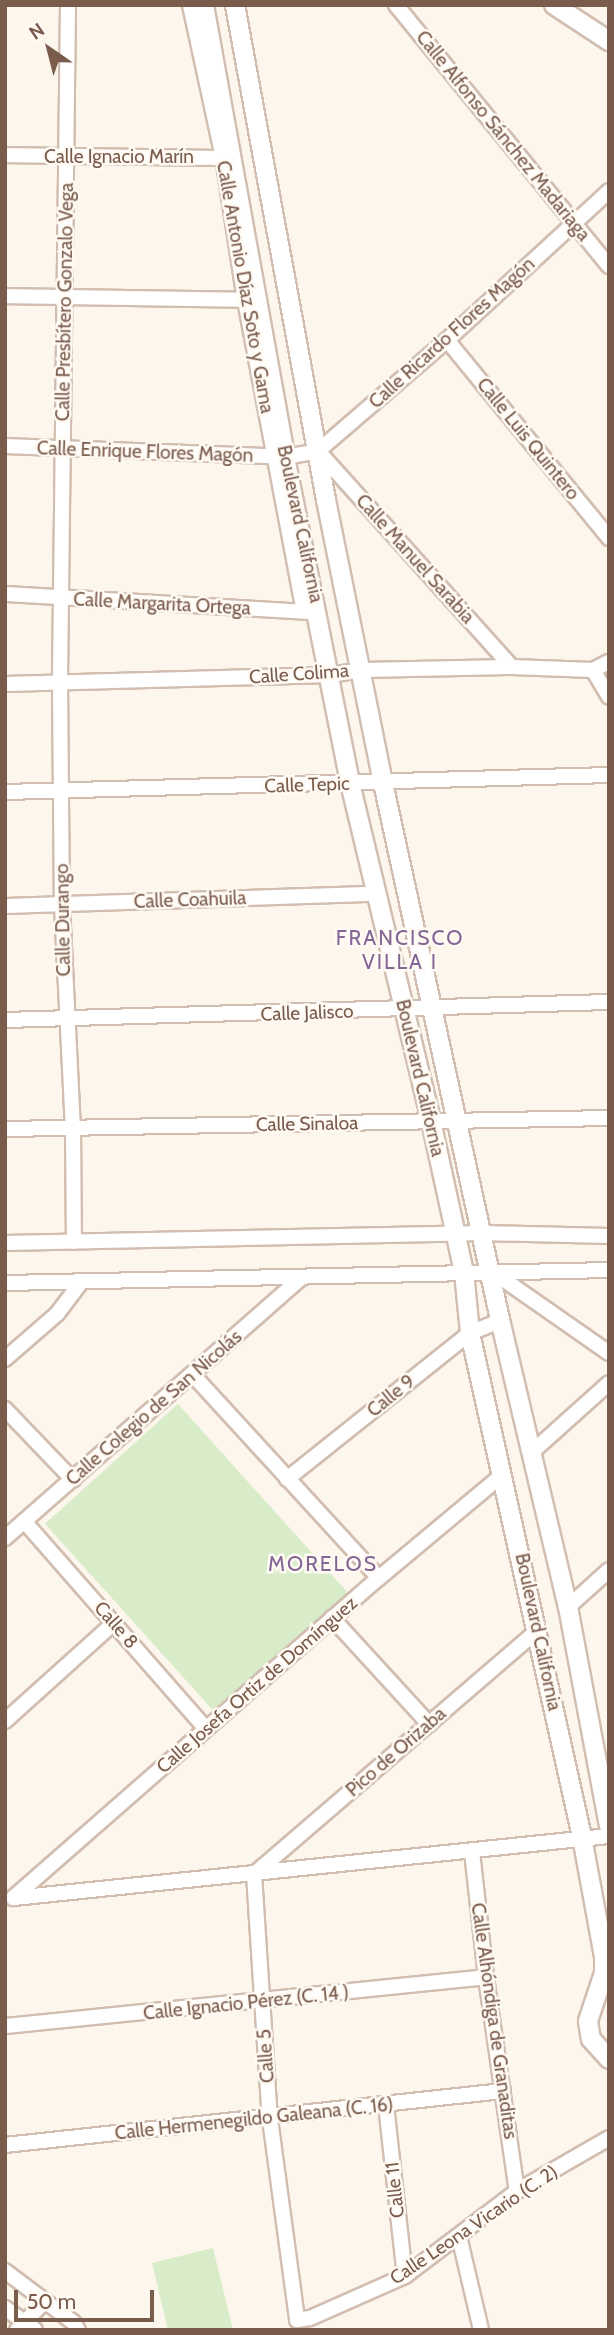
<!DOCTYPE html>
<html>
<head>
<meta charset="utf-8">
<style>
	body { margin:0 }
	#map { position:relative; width:614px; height:2335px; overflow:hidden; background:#fdf6ec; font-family:Cabin,sans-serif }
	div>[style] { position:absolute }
	.green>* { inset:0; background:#d8ecc9; transform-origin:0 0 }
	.roads { filter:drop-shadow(2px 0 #d1beb0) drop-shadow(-2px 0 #d1beb0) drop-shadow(0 2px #d1beb0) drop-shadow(0 -2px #d1beb0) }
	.minor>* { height:14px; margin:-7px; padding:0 7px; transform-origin:7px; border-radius:7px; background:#fff }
	.tertiary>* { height:18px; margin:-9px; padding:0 9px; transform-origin:9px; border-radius:9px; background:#fff }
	span { translate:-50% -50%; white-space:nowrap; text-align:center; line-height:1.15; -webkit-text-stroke:5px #fffaf3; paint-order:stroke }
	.street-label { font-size:19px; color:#7a5c4d }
	.neighbourhood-label { font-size:21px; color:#846695; letter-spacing:2px }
	.frame { position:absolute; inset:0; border:7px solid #7a5c4d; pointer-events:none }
	.north { position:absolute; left:14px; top:14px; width:70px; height:70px; -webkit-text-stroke:5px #fffaf3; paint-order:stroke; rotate:325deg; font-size:19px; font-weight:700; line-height:28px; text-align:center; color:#7a5c4d }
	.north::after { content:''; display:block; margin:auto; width:24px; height:32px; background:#7a5c4d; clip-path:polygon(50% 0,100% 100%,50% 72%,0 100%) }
	.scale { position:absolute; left:14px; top:2290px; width:140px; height:32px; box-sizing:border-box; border:4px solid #7a5c4d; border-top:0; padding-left:9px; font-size:21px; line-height:24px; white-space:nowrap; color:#7a5c4d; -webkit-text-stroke:5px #fffaf3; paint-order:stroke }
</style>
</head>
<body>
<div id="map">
	<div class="green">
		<div style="left:178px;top:1404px;width:256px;height:179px;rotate:48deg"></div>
		<div style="clip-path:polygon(213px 2248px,233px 2330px,168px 2330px,152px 2263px)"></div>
	</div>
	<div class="roads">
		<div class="minor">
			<div style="left:68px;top:5px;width:679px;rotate:90.68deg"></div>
			<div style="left:60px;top:684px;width:221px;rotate:89.5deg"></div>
			<div style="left:62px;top:905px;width:225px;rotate:87.2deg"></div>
			<div style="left:73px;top:1130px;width:112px;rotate:89.5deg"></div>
			<div style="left:190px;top:5px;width:157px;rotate:77.8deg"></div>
			<div style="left:223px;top:158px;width:144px;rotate:81.2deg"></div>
			<div style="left:245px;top:300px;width:317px;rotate:79.3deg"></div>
			<div style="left:396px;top:5px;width:337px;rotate:50.8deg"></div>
			<div style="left:5px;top:155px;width:226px;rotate:0.8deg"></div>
			<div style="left:5px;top:296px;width:247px;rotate:0.9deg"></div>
			<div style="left:447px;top:340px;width:256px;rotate:50.7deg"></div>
			<div style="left:5px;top:446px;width:280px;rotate:2.2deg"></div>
			<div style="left:285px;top:457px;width:34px;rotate:-10deg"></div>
			<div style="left:318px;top:451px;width:170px;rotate:-40.7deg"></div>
			<div style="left:447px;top:340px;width:220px;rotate:-42.6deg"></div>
			<div style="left:318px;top:451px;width:290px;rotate:48.1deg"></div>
			<div style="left:5px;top:594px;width:307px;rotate:3.4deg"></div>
			<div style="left:593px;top:670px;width:31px;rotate:59deg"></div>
			<div style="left:5px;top:684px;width:325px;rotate:-1.6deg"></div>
			<div style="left:330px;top:675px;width:33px;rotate:-9deg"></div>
			<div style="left:363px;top:670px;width:149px;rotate:-1.2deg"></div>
			<div style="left:512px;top:667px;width:81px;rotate:2.1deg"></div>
			<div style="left:593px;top:670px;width:18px;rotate:-27deg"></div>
			<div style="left:5px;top:792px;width:604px;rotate:-1.61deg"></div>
			<div style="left:5px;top:906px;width:370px;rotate:-1.9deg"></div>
			<div style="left:5px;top:1020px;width:604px;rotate:-1.71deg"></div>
			<div style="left:5px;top:1129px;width:604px;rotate:-1.04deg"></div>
			<div style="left:5px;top:1243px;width:478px;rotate:-1.2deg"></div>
			<div style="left:483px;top:1233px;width:126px;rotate:1.4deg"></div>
			<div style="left:490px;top:1270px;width:145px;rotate:34.9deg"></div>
			<div style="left:5px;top:1283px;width:604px;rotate:-1.23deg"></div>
			<div style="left:5px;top:1359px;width:69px;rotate:-40.9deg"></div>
			<div style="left:57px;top:1314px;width:41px;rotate:-52.9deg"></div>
			<div style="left:193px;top:1375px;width:275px;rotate:47.5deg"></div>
			<div style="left:5px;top:1409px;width:98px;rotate:46.2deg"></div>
			<div style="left:531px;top:1453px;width:105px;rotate:-41.9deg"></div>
			<div style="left:287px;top:1479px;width:234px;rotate:-38.6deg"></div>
			<div style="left:470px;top:1333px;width:32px;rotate:-22deg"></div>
			<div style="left:24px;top:1521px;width:276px;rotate:48.8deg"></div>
			<div style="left:5px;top:1538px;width:395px;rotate:-41.3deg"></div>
			<div style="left:568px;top:1607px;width:55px;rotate:-42.1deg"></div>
			<div style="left:332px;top:1618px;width:144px;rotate:47.5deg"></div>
			<div style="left:538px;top:1630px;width:374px;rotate:139.3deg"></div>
			<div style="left:254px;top:1874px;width:246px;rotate:86.3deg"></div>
			<div style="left:270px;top:2119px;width:203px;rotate:82.3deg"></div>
			<div style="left:297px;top:2320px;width:13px;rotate:-9deg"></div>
			<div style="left:310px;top:2318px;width:104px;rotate:-23.9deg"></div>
			<div style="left:405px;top:2276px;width:141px;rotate:-37.2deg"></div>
			<div style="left:517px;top:2191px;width:106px;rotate:-29.9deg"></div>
			<div style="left:5px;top:1721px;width:147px;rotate:-42deg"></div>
			<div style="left:472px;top:1852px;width:126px;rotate:83.6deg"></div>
			<div style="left:486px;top:1977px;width:216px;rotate:81.8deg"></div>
			<div style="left:13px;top:1898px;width:486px;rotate:-41.2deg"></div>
			<div style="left:379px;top:1578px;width:160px;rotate:-39.9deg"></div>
			<div style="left:14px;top:1898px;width:598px;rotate:-5.95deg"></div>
			<div style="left:5px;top:2026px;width:483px;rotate:-5.8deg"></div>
			<div style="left:386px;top:2105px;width:172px;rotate:83.7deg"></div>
			<div style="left:5px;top:2145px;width:501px;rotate:-6.19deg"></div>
			<div style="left:459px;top:2236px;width:97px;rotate:76.8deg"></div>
			<div style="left:5px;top:2271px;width:85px;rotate:36.9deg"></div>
			<div style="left:73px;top:2322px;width:9px;rotate:58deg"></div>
			<div style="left:5px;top:2308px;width:37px;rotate:36deg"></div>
			<div style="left:17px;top:2330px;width:40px;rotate:-46deg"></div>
		</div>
		<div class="tertiary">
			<div style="left:204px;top:5px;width:459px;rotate:79.8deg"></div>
			<div style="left:285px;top:457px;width:332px;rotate:78.7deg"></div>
			<div style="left:350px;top:783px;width:348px;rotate:76.5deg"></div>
			<div style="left:431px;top:1121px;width:155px;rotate:77.7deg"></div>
			<div style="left:464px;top:1272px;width:61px;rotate:84.4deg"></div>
			<div style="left:470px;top:1333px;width:516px;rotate:77.47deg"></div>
			<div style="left:582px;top:1837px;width:122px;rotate:79.6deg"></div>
			<div style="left:604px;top:1957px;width:16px;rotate:90deg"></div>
			<div style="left:604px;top:1973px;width:51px;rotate:108.4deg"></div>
			<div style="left:588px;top:2021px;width:18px;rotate:81deg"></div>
			<div style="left:591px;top:2039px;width:27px;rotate:48deg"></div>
			<div style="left:235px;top:5px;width:503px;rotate:79.58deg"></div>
			<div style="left:326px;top:500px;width:289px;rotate:78.6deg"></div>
			<div style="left:383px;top:783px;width:554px;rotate:77.7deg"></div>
			<div style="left:501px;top:1324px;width:291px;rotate:76.7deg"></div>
			<div style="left:568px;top:1607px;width:223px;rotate:79.4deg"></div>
			<div style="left:554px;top:5px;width:66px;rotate:33.2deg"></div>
		</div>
	</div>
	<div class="street-label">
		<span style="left:503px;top:136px;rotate:51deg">Calle Alfonso Sánchez Madariaga</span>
		<span style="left:119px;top:157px">Calle Ignacio Marín</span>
		<span style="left:245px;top:287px;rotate:80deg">Calle Antonio Díaz Soto y Gama</span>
		<span style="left:65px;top:302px;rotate:-89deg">Calle Presbítero Gonzalo Vega</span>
		<span style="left:452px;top:333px;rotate:-42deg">Calle Ricardo Flores Magón</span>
		<span style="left:528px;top:439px;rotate:51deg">Calle Luis Quintero</span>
		<span style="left:145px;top:452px;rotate:2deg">Calle Enrique Flores Magón</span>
		<span style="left:300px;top:524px;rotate:78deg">Boulevard California</span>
		<span style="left:415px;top:559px;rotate:48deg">Calle Manuel Sarabia</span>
		<span style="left:162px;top:604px;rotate:3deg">Calle Margarita Ortega</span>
		<span style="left:299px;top:674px;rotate:-4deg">Calle Colima</span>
		<span style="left:307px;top:785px;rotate:-2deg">Calle Tepic</span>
		<span style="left:190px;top:900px;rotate:-2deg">Calle Coahuila</span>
		<span style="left:63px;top:920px;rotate:-91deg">Calle Durango</span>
		<span style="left:307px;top:1013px;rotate:-2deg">Calle Jalisco</span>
		<span style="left:420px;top:1078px;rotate:77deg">Boulevard California</span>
		<span style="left:307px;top:1124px;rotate:-1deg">Calle Sinaloa</span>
		<span style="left:391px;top:1396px;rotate:-39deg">Calle 9</span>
		<span style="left:154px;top:1408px;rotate:-41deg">Calle Colegio de San Nicolás</span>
		<span style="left:116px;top:1625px;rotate:49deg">Calle 8</span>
		<span style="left:538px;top:1632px;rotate:78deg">Boulevard California</span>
		<span style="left:257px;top:1685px;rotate:-41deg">Calle Josefa Ortiz de Domínguez</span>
		<span style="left:396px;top:1752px;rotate:-41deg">Pico de Orizaba</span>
		<span style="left:246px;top:2003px;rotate:-6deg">Calle Ignacio Pérez (C. 14 )</span>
		<span style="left:494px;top:2021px;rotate:82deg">Calle Alhóndiga de Granaditas</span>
		<span style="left:266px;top:2056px;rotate:-94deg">Calle 5</span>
		<span style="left:254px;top:2119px;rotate:-6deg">Calle Hermenegildo Galeana (C. 16)</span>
		<span style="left:395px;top:2190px;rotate:-96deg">Calle 11</span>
		<span style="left:474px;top:2225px;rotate:-34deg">Calle Leona Vicario (C. 2)</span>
	</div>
	<div class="neighbourhood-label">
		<span style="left:400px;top:950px">FRANCISCO<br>VILLA I</span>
		<span style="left:323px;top:1564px">MORELOS</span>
	</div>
	<div class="frame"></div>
	<div class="north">N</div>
	<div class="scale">50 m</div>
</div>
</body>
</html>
